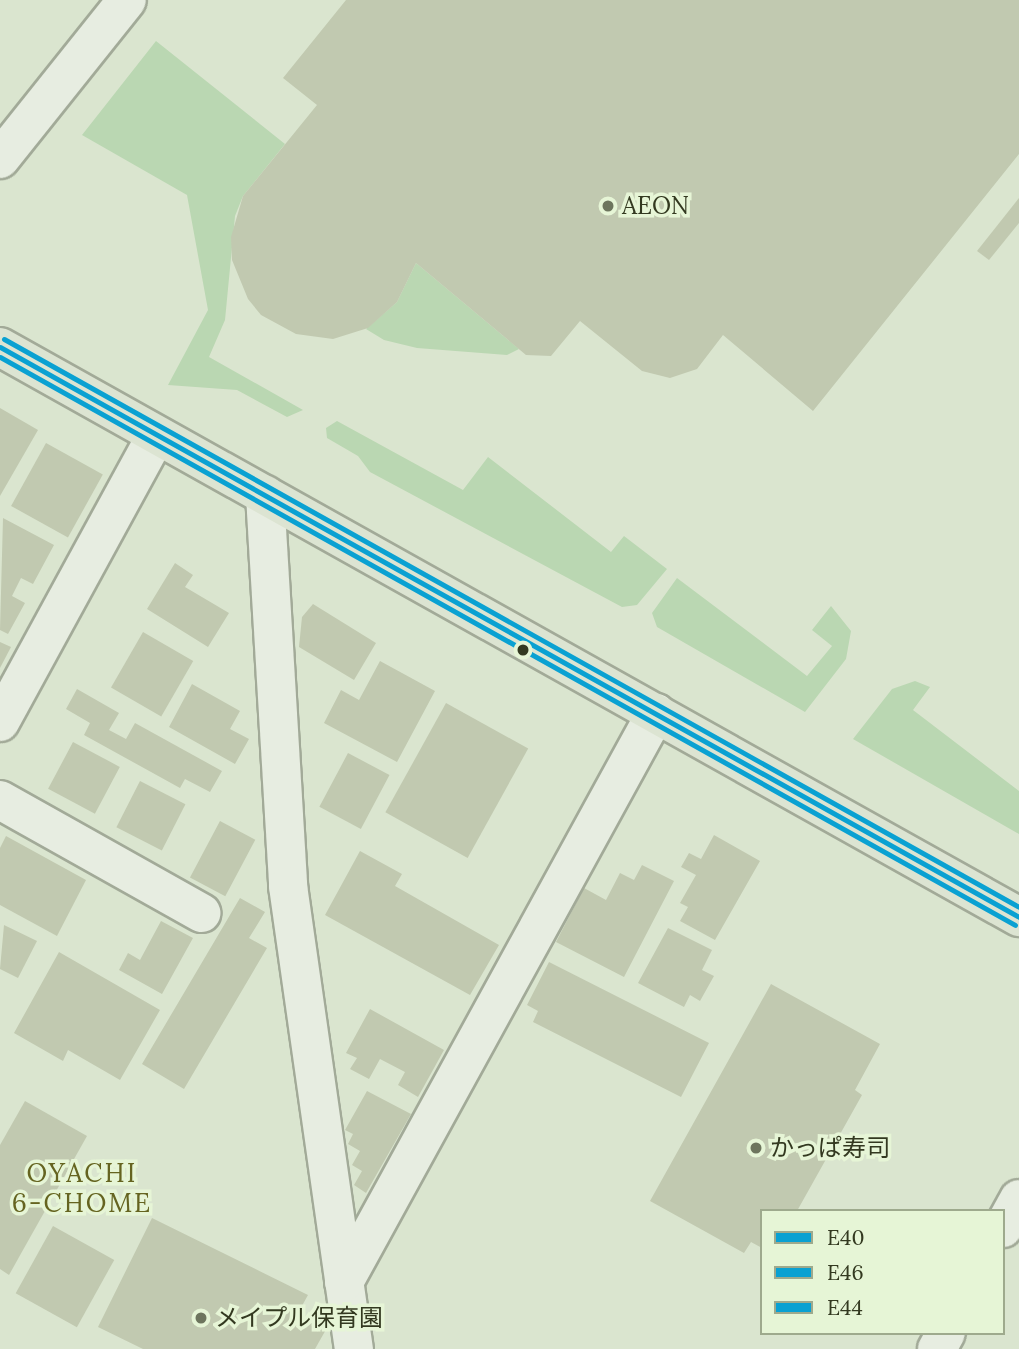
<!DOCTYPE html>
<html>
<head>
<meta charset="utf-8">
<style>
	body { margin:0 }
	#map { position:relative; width:1019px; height:1349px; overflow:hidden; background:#dae5cf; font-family:Lora,"Noto Sans JP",serif }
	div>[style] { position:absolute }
	.green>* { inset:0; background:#bad7b2 }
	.building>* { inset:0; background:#c1c9b0; transform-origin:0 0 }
	.roads { filter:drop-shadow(2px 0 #a2aa98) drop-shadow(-2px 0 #a2aa98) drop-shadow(0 2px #a2aa98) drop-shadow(0 -2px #a2aa98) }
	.minor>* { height:38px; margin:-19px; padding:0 19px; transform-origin:19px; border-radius:19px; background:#e7ede1 }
	.major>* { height:38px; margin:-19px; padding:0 19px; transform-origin:19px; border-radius:19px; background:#dce4d2 }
	.bus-1>* { height:5px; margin:-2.5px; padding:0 2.5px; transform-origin:2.5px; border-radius:2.5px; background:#0aa1d2 }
	.bus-2>* { height:5px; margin:-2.5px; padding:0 2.5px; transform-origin:2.5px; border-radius:2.5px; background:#0aa1d2 }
	.bus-3>* { height:5px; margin:-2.5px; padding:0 2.5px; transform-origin:2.5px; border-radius:2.5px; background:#0aa1d2 }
	.dots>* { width:19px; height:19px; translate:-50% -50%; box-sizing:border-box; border:4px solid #e6f5d6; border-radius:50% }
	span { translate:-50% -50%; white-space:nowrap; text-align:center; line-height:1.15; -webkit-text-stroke:7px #e6f5d6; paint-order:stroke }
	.poi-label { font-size:24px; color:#333920 }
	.left { translate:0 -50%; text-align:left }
	.neighbourhood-label { font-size:26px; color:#656420; letter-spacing:2px }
	.legend { position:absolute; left:760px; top:1209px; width:245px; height:126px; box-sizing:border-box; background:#e6f5d6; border:2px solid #9eaa8d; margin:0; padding:9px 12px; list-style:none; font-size:21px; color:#333920 }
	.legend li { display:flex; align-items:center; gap:14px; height:35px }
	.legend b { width:35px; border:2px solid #9eaa8d }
</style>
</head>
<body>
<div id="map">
	<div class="green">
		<div style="clip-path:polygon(156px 41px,285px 144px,243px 196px,235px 216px,225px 320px,209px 357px,303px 410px,287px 417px,237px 390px,168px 385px,208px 310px,187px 195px,82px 135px)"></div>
		<div style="clip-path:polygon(416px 263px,519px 349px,507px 355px,417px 348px,384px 340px,366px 329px,397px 302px)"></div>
		<div style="clip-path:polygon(337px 421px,463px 490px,488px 457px,611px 552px,624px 536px,667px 569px,637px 605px,622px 607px,370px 472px,358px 456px,327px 438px,326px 428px)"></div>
		<div style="clip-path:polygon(677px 578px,807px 676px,832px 646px,812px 630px,831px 606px,851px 631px,846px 659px,805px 712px,657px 627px,652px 613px)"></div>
		<div style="clip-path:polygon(915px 681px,930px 687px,913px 710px,1019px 791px,1019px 834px,853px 739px,892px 689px)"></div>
	</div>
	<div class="building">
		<div style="clip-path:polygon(346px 0,1019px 0,1019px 154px,813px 411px,723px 335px,697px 369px,670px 378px,642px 371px,580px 321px,551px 356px,526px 355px,416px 263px,397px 302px,368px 328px,333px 339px,296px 334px,261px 315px,248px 299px,232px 260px,231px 237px,243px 196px,317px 105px,283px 78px)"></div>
		<div style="clip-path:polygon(1019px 198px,1019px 223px,989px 260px,977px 251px)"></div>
		<div style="clip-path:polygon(0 408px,38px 430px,0 496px)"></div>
		<div style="left:46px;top:443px;width:65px;height:72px;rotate:29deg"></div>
		<div style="clip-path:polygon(3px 518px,54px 545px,33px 584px,21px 578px,12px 596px,25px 603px,8px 634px,0 630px)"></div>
		<div style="clip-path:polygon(175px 563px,193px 575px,185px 587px,229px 613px,208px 647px,147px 609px)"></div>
		<div style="clip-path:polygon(313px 604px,376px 643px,354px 680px,299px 647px,302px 617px)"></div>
		<div style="left:143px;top:632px;width:58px;height:64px;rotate:30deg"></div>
		<div style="clip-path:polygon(0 642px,11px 647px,0 668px)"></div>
		<div style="clip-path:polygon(380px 661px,435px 691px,397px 762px,324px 723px,341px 690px,359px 700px)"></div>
		<div style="clip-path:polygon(192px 684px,240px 711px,230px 729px,249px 739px,235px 764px,169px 727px)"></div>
		<div style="clip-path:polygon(77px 689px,119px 713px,109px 730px,126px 739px,135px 723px,222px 771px,210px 792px,185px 779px,180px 788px,84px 735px,90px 723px,66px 709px)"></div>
		<div style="left:446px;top:703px;width:94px;height:125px;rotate:29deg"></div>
		<div style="left:73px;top:742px;width:53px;height:53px;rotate:28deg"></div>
		<div style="left:348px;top:753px;width:47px;height:61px;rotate:28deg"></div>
		<div style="left:140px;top:781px;width:51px;height:52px;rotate:27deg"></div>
		<div style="left:220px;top:821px;width:40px;height:64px;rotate:28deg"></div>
		<div style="clip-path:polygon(714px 835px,760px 861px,715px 940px,680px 921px,688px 907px,680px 903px,696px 875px,681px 867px,689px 853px,701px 859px)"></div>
		<div style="clip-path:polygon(6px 836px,86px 880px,57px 936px,0 905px,0 848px)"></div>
		<div style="clip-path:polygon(360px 851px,402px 874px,395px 886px,499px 945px,470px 995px,325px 915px)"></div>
		<div style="clip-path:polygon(642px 865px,674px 881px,624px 977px,556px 942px,584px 888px,606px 900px,620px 873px,634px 880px)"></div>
		<div style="clip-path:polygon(240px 898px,265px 912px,249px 938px,267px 948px,184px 1089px,142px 1064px)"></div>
		<div style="clip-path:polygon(161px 921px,193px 938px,162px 994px,119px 970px,128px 953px,140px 960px)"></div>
		<div style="clip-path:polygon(4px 925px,37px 941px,18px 978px,0 969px)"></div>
		<div style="clip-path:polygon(668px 928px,712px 950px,702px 970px,714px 976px,700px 1001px,690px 995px,684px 1007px,638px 983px)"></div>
		<div style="clip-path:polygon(59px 952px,160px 1010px,120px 1080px,68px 1050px,63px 1061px,14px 1033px)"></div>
		<div style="clip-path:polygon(549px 962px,709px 1043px,681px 1097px,533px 1022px,538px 1011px,527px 1005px)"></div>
		<div style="clip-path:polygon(771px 984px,880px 1044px,855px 1090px,862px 1095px,797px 1211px,762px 1211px,762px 1248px,751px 1242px,744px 1253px,650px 1201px)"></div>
		<div style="clip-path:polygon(370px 1009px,444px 1050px,418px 1097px,398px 1085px,405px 1072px,380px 1059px,369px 1079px,350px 1069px,357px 1058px,346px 1053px)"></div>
		<div style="clip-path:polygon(367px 1091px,411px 1114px,366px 1193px,354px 1185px,362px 1171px,352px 1165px,360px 1151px,348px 1144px,353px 1134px,345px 1130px)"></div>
		<div style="clip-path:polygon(25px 1101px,87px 1136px,9px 1275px,0 1269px,0 1145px)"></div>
		<div style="clip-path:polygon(152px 1218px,308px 1295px,298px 1313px,328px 1326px,315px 1349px,143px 1349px,98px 1327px)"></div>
		<div style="left:53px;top:1226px;width:70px;height:77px;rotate:29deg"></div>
	</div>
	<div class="roads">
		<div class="minor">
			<div style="left:0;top:159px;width:203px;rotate:-51.4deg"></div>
			<div style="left:265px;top:495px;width:392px;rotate:86.6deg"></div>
			<div style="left:288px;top:886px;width:468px;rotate:81.9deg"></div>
			<div style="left:0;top:722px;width:326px;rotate:-61.4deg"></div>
			<div style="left:0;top:800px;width:231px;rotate:29.3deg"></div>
			<div style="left:1003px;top:1228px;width:33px;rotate:-61deg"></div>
			<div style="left:344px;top:1282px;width:649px;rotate:-61.26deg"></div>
			<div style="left:937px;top:1349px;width:18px;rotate:-61deg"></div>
		</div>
		<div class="major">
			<div style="left:0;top:347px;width:1168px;rotate:29.22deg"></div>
		</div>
	</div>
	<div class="bus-1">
		<div style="left:0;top:347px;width:1168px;rotate:29.22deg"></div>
	</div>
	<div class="bus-2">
		<div style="left:0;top:357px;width:1163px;rotate:29.23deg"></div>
	</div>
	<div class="bus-3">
		<div style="left:4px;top:339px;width:1163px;rotate:29.23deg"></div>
	</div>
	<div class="dots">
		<div style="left:608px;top:206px;background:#6d755d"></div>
		<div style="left:523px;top:650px;background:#333920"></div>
		<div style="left:756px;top:1148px;background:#6d755d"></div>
		<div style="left:201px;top:1318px;background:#6d755d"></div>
	</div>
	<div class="poi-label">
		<span class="left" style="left:622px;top:206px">AEON</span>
		<span class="left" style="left:770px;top:1148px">かっぱ寿司</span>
		<span class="left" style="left:215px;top:1318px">メイプル保育園</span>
	</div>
	<div class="neighbourhood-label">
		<span style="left:82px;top:1188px">OYACHI<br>6-CHOME</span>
	</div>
	<ul class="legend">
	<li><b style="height:9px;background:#0aa1d2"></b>E40</li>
	<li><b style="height:9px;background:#0aa1d2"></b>E46</li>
	<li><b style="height:9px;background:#0aa1d2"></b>E44</li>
	</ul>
</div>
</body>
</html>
